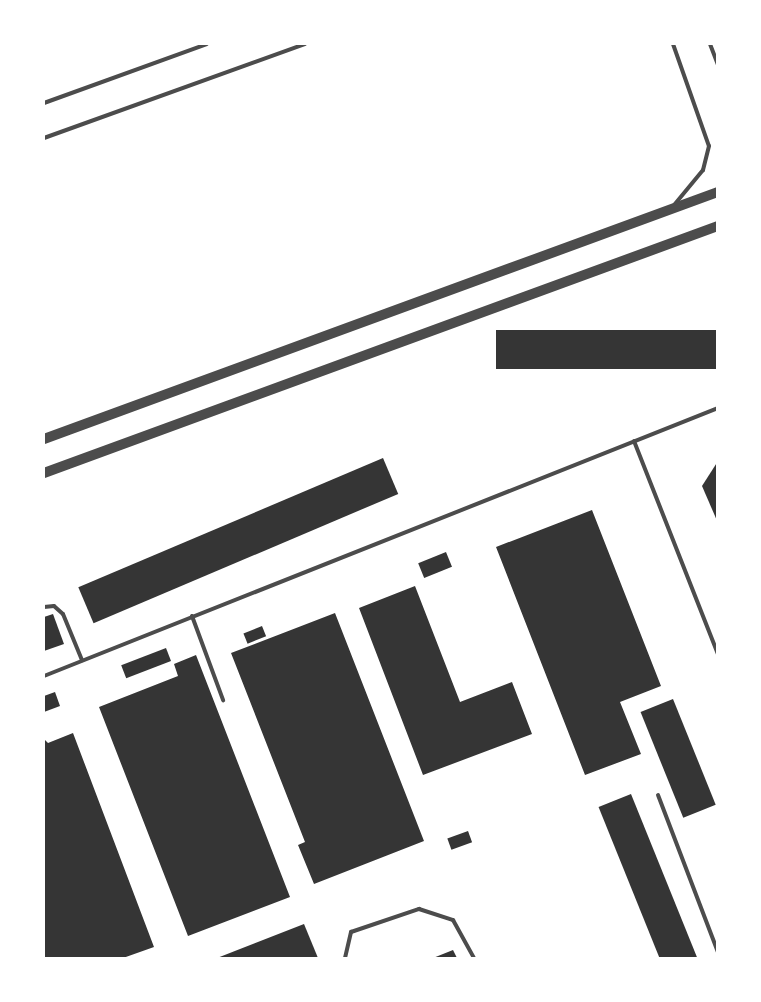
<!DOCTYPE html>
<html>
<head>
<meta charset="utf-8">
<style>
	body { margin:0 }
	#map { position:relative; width:761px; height:1002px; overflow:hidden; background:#fff; font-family:Barlow,sans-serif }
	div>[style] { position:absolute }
	.building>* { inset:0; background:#353535; transform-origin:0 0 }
	.service>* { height:4px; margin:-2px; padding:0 2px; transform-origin:2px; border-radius:2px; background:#4c4c4c }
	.tertiary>* { height:10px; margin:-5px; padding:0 5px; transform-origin:5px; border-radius:5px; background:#4c4c4c }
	span { translate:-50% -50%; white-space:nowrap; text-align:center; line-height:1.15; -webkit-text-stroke:4.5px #fff; paint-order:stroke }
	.frame { position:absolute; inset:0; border:45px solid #fff; pointer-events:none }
</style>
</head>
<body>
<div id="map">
	<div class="building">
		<div style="left:718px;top:330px;width:39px;height:222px;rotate:90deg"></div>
		<div style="left:383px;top:458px;width:39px;height:331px;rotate:67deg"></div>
		<div style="clip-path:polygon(718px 461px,718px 523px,702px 486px)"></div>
		<div style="clip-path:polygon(592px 510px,661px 686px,620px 702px,641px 754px,585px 775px,496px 547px)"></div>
		<div style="left:446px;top:552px;width:16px;height:30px;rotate:68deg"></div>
		<div style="clip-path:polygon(415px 586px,460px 702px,512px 682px,532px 734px,423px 775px,359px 608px)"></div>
		<div style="clip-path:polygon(335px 613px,424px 841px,314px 884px,298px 845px,305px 842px,231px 653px)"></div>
		<div style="clip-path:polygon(53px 614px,64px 644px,44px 651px,44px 617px)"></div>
		<div style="left:262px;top:626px;width:11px;height:20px;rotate:68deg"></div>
		<div style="left:166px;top:648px;width:14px;height:48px;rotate:69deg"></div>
		<div style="clip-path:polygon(196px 655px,290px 897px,188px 936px,99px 707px,178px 676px,174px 664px)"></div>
		<div style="clip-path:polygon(55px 692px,60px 706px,44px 712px,44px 696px)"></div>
		<div style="left:673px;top:699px;width:114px;height:35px;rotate:68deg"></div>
		<div style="clip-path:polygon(73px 733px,154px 947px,123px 958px,44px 958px,44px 739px,48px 743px)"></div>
		<div style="left:631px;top:794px;width:177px;height:35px;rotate:68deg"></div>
		<div style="left:468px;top:831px;width:12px;height:22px;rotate:70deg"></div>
		<div style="clip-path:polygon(304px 924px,318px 958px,217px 958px)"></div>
		<div style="clip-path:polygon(453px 950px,457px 958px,433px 958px)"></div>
	</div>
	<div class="service">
		<div style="left:673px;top:44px;width:108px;rotate:70.6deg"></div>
		<div style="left:709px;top:146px;width:25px;rotate:104deg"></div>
		<div style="left:703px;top:170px;width:45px;rotate:129.6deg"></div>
		<div style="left:710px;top:44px;width:22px;rotate:69deg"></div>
		<div style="left:44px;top:103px;width:173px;rotate:-19.9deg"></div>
		<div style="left:44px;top:138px;width:277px;rotate:-19.8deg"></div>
		<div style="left:634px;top:441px;width:229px;rotate:68.5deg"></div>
		<div style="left:44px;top:607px;width:10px;rotate:-6deg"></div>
		<div style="left:54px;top:606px;width:12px;rotate:42deg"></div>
		<div style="left:63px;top:614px;width:50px;rotate:67.6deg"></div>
		<div style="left:192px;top:616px;width:90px;rotate:69.7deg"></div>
		<div style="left:44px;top:676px;width:725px;rotate:-21.68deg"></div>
		<div style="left:658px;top:795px;width:168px;rotate:69.1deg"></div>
		<div style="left:345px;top:958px;width:27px;rotate:-77deg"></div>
		<div style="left:351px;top:932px;width:72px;rotate:-18.7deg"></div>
		<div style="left:419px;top:909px;width:36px;rotate:18deg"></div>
		<div style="left:453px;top:920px;width:43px;rotate:61.1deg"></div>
	</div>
	<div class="tertiary">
		<div style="left:44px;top:439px;width:718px;rotate:-20.13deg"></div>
		<div style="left:44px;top:473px;width:718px;rotate:-20.13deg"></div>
	</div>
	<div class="frame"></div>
</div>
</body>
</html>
